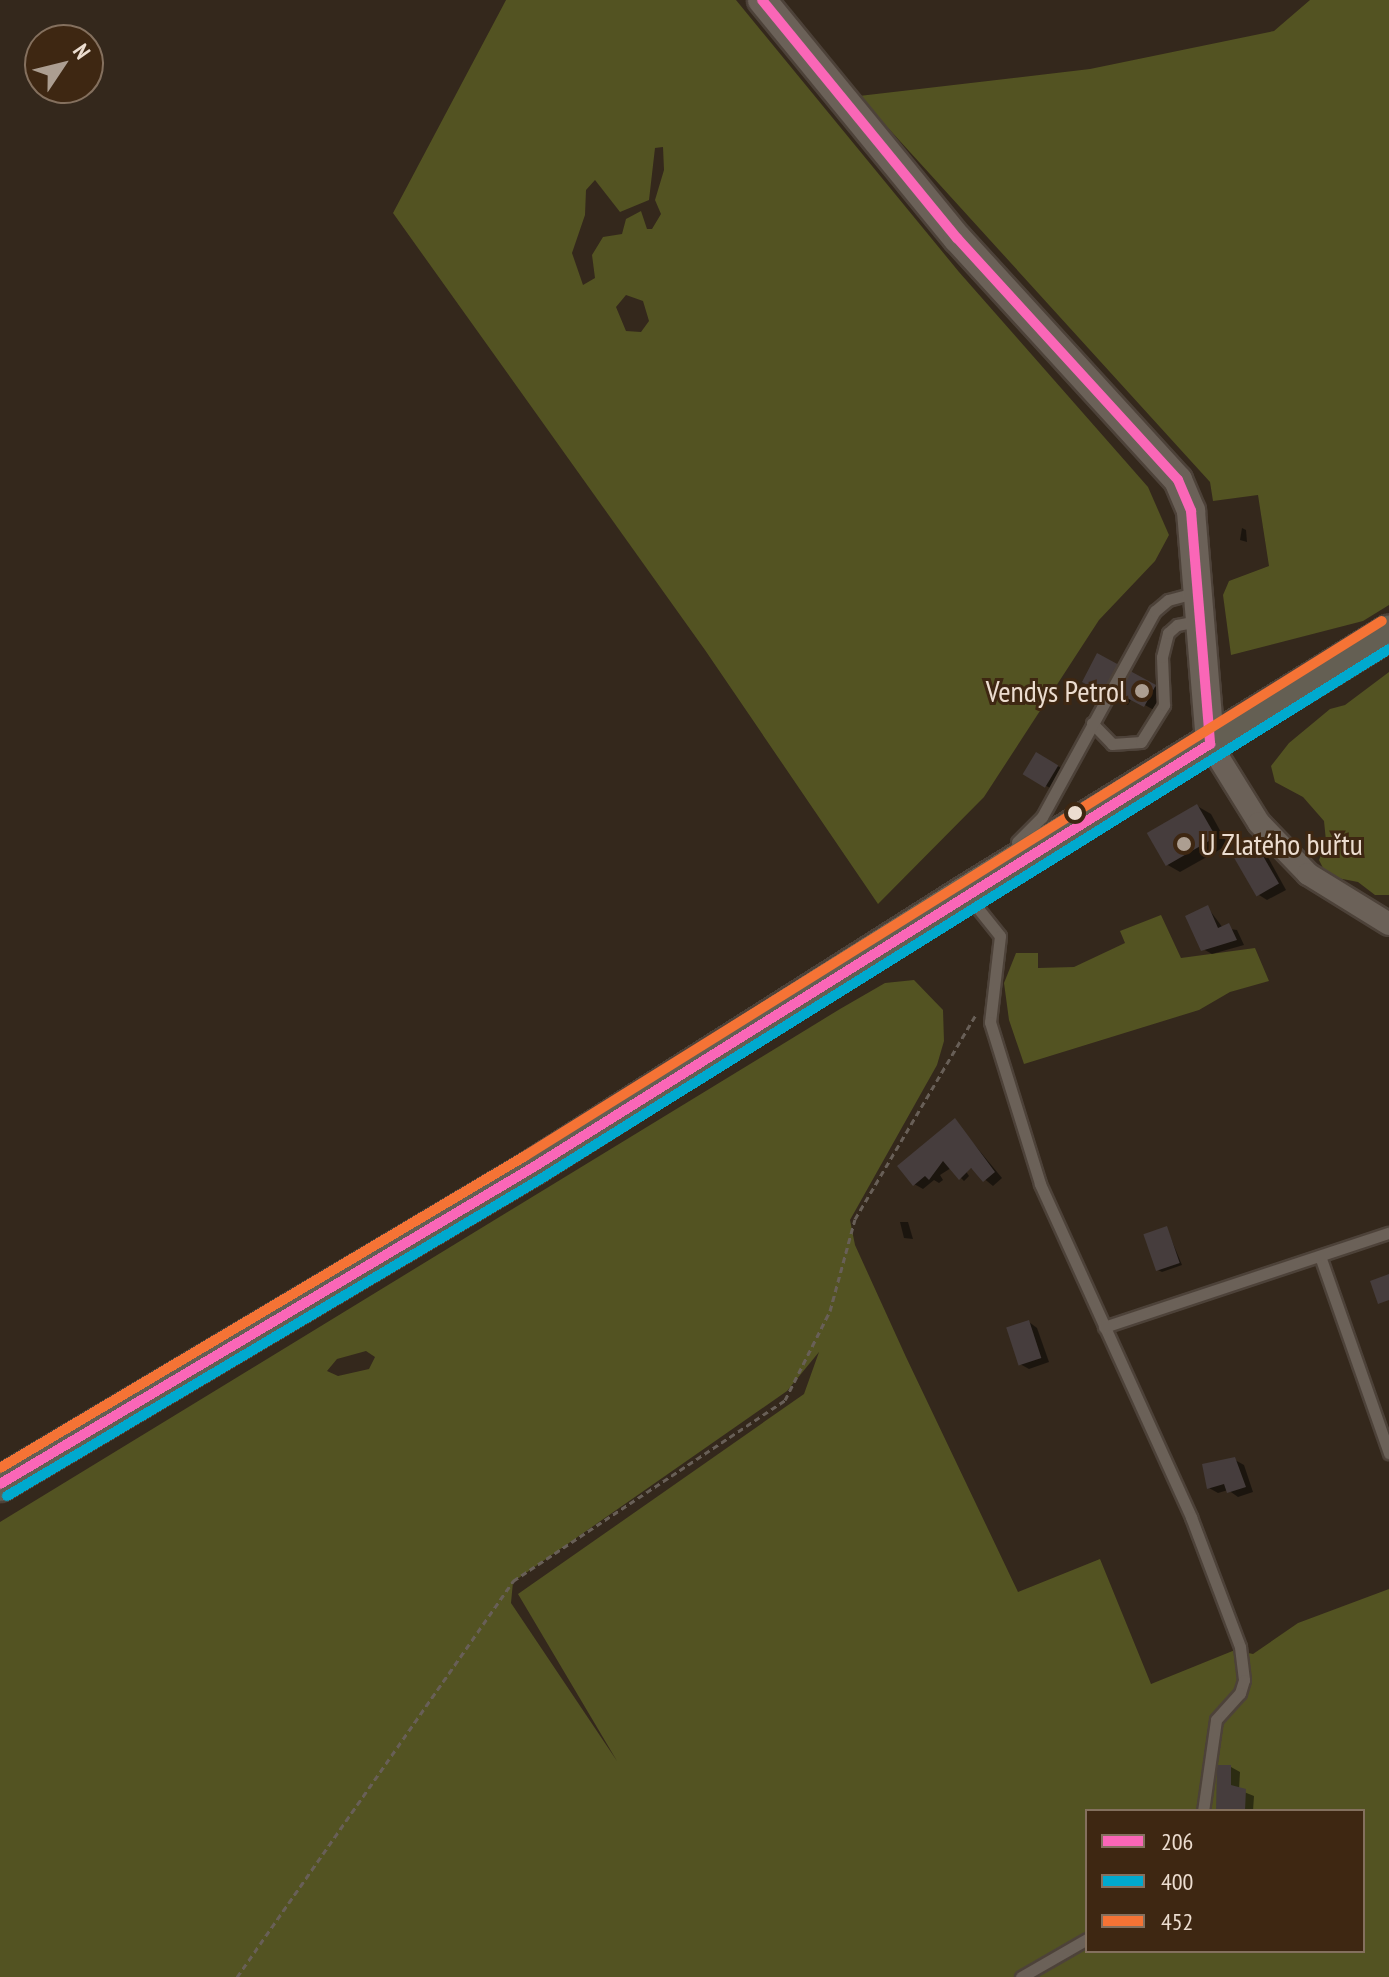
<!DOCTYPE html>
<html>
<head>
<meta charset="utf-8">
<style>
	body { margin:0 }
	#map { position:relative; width:1389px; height:1977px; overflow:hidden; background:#34281c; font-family:"PT Sans Narrow",sans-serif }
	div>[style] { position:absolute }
	.green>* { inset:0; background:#535322 }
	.shadow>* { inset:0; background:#0007; transform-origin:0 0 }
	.building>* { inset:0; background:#463d3d; transform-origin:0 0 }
	.path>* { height:3px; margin-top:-1.5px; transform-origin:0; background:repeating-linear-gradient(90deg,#685f57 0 6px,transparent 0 10px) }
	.roads { filter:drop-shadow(2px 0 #4d4239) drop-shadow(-2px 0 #4d4239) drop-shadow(0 2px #4d4239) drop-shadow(0 -2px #4d4239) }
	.service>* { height:11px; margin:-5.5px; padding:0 5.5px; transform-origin:5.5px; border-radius:5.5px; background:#6b6158 }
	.minor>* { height:22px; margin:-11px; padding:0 11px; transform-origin:11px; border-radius:11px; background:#6b6158 }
	.tertiary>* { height:28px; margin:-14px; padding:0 14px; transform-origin:14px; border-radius:14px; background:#6b6158 }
	.primary>* { height:34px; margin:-17px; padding:0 17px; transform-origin:17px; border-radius:17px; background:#645f53 }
	.bus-1>* { height:10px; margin:-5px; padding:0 5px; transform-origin:5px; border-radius:5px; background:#fa66b7 }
	.bus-2>* { height:10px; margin:-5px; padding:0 5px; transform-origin:5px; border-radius:5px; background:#00a9ce }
	.bus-3>* { height:10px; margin:-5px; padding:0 5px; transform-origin:5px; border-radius:5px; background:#f57335 }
	.dots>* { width:22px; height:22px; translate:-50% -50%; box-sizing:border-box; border:4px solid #3e2712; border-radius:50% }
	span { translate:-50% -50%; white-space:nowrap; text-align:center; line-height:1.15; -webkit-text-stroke:6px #3e2712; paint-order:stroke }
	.poi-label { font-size:30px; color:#ecddd0 }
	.right { translate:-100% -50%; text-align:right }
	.left { translate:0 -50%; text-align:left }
	.legend { position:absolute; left:1085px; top:1809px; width:280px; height:144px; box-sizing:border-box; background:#3e2712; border:2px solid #84705e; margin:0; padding:10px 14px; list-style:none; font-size:24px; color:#ecddd0 }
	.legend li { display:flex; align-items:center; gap:16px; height:40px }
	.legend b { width:40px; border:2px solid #84705e }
	.north { position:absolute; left:24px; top:24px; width:80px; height:80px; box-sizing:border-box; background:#3e2712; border:2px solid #84705e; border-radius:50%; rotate:55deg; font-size:22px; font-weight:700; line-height:32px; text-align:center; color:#ecddd0 }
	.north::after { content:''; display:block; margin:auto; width:28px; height:36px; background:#ac9e91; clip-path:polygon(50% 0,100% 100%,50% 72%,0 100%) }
</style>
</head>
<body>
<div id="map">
	<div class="green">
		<div style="clip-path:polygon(evenodd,506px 0,736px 0,959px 272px,1148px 487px,1169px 535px,1155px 561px,1099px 620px,984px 797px,878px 904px,705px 650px,393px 213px,506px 0,663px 147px,664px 170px,655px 200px,661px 214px,652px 229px,647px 229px,641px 211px,626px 219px,622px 234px,603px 237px,592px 255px,595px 278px,583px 285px,572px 253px,585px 215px,586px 190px,595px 180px,620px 212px,649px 200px,655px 148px,663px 147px,506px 0,626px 295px,643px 301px,649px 321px,641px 332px,626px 331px,616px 307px,626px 295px)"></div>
		<div style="clip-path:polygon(1310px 0,1389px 0,1389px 605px,1363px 621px,1231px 655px,1223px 595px,1229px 581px,1269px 566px,1258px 495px,1213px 501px,1210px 482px,859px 96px,1090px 69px,1274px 31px)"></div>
		<div style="clip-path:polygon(1389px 672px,1389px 895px,1375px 895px,1358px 882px,1327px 876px,1319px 860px,1326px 841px,1324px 821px,1303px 797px,1275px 782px,1271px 766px,1289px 743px,1330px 709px,1345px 705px)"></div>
		<div style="clip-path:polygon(1161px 915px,1181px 958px,1255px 948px,1269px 981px,1230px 992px,1199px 1010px,1024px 1064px,1009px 1020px,1004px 983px,1016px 953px,1038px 953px,1038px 968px,1074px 967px,1125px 943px,1120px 931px)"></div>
		<div style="clip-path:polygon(evenodd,914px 980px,943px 1010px,944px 1041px,937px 1065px,850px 1220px,855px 1245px,906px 1357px,1018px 1592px,1100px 1559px,1151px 1684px,1235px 1650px,1253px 1654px,1298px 1623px,1389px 1589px,1389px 1977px,0 1977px,0 1522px,840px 1009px,885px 983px,914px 980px,366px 1351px,375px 1357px,369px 1369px,338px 1376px,327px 1371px,337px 1359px,366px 1351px,914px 980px,819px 1352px,804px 1394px,518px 1594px,617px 1761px,511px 1603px,513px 1582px,787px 1391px,819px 1352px,914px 980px,1087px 1811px,1363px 1811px,1363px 1951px,1087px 1951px,1087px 1811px)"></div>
	</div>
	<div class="shadow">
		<div style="clip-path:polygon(1242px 528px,1246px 530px,1247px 542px,1240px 540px)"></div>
		<div style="clip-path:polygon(1098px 656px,1163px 691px,1154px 710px,1132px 698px,1128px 705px,1085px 681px)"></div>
		<div style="left:1037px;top:755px;width:27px;height:23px;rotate:28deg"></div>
		<div style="clip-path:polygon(1197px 806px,1211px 814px,1228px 845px,1180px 872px,1166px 864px)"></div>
		<div style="clip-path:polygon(1255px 845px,1264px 850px,1286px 890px,1267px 900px,1259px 895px)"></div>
		<div style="clip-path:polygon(1208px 908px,1223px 928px,1237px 930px,1244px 945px,1212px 954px,1203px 949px)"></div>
		<div style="clip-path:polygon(955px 1121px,1002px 1178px,993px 1186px,956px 1156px,969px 1176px,964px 1181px,951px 1168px,940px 1175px,943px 1180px,939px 1183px,934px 1180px,923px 1189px,914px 1184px)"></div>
		<div style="clip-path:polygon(900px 1222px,908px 1222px,913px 1239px,904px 1238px)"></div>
		<div style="clip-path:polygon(1167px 1229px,1182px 1265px,1162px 1272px,1158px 1270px)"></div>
		<div style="clip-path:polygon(1029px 1322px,1037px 1328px,1049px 1362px,1029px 1369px,1020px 1364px)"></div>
		<div style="clip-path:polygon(1235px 1460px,1244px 1465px,1253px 1492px,1238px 1497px,1228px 1490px,1218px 1493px,1209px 1488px)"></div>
		<div style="clip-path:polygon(1231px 1767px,1240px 1772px,1239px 1790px,1254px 1796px,1253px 1811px,1218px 1811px)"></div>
	</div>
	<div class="building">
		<div style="clip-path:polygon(1097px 653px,1156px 685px,1144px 707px,1127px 698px,1124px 705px,1082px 682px)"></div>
		<div style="left:1036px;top:752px;width:26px;height:26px;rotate:31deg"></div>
		<div style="left:1197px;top:804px;width:38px;height:58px;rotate:60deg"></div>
		<div style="left:1255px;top:842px;width:48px;height:26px;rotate:60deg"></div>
		<div style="clip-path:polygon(1208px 905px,1218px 928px,1229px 923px,1237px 940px,1201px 951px,1185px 916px)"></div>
		<div style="clip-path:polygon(955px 1118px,995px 1172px,983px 1182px,971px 1168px,959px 1180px,943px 1161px,929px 1180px,925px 1176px,913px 1186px,897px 1166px)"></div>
		<div style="left:1167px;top:1226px;width:39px;height:25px;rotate:71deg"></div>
		<div style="clip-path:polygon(1389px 1274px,1389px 1300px,1378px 1304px,1370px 1281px)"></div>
		<div style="left:1029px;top:1320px;width:40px;height:24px;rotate:72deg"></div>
		<div style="clip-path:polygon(1235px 1457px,1246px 1487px,1227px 1493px,1224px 1484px,1207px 1489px,1202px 1464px)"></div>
		<div style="clip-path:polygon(1217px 1765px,1231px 1765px,1231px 1785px,1246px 1789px,1245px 1811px,1216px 1811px)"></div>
	</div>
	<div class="path">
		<div style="left:237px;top:1977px;width:483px;rotate:-55.1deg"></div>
		<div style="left:513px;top:1581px;width:327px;rotate:-33.6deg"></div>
		<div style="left:785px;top:1400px;width:100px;rotate:-63.2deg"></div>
		<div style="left:830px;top:1311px;width:95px;rotate:-74.8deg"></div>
		<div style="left:855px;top:1219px;width:238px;rotate:-59.4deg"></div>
	</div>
	<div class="roads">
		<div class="service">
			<div style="left:1092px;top:723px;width:29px;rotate:46deg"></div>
			<div style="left:1112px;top:744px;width:29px;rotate:-4deg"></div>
			<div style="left:1141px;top:742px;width:44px;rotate:-58.1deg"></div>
			<div style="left:1164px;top:705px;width:48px;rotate:-92.4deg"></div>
			<div style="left:1162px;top:657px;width:25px;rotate:-76deg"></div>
			<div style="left:1168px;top:633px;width:12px;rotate:-42deg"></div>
			<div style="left:1177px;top:625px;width:21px;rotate:-11deg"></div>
			<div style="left:1017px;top:842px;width:35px;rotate:-45deg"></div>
			<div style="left:1042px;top:817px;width:235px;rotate:-61.3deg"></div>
			<div style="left:1155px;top:611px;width:17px;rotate:-40deg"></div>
			<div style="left:1168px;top:600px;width:30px;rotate:-15deg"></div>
			<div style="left:968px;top:896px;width:51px;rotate:51.3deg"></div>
			<div style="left:1000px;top:936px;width:87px;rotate:96.6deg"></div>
			<div style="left:990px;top:1022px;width:170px;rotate:72.8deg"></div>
			<div style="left:1040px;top:1184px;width:366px;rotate:65.6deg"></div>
			<div style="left:1191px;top:1517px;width:139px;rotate:69.3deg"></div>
			<div style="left:1240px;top:1647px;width:33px;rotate:83deg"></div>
			<div style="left:1244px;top:1680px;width:14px;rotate:107deg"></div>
			<div style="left:1240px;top:1693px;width:36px;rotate:132deg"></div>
			<div style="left:1216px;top:1720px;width:92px;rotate:98.1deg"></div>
			<div style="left:1320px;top:1256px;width:209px;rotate:70.7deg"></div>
			<div style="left:1104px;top:1327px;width:300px;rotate:-18.3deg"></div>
			<div style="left:1021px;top:1977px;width:76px;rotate:-29.9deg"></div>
		</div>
		<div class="minor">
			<div style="left:1210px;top:744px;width:93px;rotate:58.2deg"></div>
			<div style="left:1259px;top:823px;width:71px;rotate:46.1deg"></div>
			<div style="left:1308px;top:874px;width:95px;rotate:31.7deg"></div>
		</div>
		<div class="tertiary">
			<div style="left:762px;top:0;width:308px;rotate:50.7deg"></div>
			<div style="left:957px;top:238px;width:328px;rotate:47.6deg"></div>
			<div style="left:1178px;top:480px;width:34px;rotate:67deg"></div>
			<div style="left:1191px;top:511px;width:234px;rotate:85.3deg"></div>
		</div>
		<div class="primary">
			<div style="left:0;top:1484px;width:619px;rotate:-30.71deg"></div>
			<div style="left:532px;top:1168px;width:514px;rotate:-32.36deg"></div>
			<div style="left:966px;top:893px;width:497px;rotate:-31.6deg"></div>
		</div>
	</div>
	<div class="bus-1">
		<div style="left:762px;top:0;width:308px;rotate:50.7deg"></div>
		<div style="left:957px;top:238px;width:328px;rotate:47.6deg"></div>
		<div style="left:1178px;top:480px;width:34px;rotate:67deg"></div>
		<div style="left:1191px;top:511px;width:234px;rotate:85.3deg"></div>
		<div style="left:0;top:1484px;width:619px;rotate:-30.71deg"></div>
		<div style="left:532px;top:1168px;width:800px;rotate:-32.02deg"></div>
	</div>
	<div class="bus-2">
		<div style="left:7px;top:1496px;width:619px;rotate:-30.71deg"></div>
		<div style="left:539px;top:1180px;width:1002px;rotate:-31.99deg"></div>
	</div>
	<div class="bus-3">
		<div style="left:0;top:1468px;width:611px;rotate:-30.72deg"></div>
		<div style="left:525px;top:1156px;width:1010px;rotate:-31.98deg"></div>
	</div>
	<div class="dots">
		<div style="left:1142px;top:691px;background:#ac9e91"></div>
		<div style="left:1075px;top:813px;background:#ecddd0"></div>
		<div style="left:1184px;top:844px;background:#ac9e91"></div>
	</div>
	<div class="poi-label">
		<span class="right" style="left:1126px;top:691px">Vendys Petrol</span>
		<span class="left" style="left:1200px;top:844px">U Zlatého buřtu</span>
	</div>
	<ul class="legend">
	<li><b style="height:10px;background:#fa66b7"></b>206</li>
	<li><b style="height:10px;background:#00a9ce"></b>400</li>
	<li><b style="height:10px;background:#f57335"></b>452</li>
	</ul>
	<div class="north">N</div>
</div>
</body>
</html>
